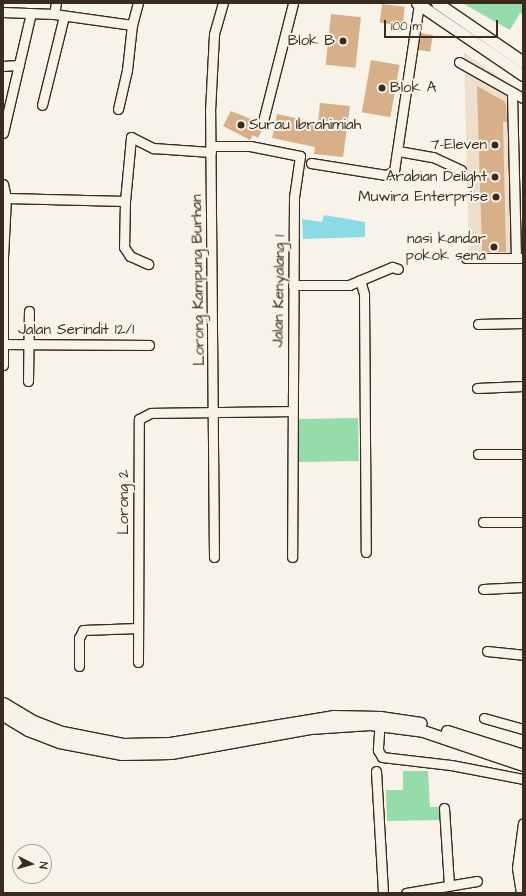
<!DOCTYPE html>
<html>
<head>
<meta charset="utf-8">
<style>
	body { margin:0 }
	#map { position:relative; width:526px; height:896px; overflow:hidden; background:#f7f3e8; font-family:"Architects Daughter",sans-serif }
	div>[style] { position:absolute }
	.built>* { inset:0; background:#eddfcb }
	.green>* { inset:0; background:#96dcaa; transform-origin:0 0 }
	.water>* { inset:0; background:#8bdbe7 }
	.building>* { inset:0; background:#d7af88; transform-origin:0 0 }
	.roads { filter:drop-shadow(1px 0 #3b2a1e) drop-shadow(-1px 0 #3b2a1e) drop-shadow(0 1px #3b2a1e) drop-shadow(0 -1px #3b2a1e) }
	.minor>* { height:9px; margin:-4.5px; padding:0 4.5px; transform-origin:4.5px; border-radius:4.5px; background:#f7f3e8 }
	.major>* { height:11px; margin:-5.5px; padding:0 5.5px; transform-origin:5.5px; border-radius:5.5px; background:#f7f3e8 }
	.dots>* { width:11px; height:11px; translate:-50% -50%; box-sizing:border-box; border:2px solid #f7f3e8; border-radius:50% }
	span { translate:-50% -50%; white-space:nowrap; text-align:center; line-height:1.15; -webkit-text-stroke:4px #f7f3e8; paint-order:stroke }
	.poi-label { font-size:15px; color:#3b2a1e }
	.right { translate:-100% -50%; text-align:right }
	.left { translate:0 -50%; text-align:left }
	.street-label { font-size:15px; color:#3b2a1e }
	.frame { position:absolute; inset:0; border:4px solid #3b2a1e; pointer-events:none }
	.north { position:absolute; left:12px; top:844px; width:40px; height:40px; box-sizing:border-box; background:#f7f3e8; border:1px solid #aca397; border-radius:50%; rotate:96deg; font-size:11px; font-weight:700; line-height:16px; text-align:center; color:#3b2a1e }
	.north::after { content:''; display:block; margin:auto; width:14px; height:18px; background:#3b2a1e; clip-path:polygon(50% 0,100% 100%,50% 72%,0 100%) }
	.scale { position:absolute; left:384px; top:20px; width:114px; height:18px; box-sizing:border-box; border:2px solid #3b2a1e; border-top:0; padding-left:5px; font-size:12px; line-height:14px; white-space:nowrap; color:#3b2a1e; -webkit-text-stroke:3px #f7f3e8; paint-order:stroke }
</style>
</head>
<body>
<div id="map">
	<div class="built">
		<div style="clip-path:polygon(464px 52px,516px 89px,523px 261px,469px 261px)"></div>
	</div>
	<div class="green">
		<div style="clip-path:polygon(462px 3px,523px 3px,523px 15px,520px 13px,510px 30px)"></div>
		<div style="left:358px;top:418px;width:43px;height:61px;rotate:89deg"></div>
		<div style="clip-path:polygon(403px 771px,428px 771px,430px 807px,440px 807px,440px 820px,387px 821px,386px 790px,403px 790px)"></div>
	</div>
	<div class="water">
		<div style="clip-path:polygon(324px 215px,365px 222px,365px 237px,303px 239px,302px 219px,322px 222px)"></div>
	</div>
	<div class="building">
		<div style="left:382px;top:4px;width:23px;height:19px;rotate:7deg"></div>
		<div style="left:331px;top:14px;width:30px;height:51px;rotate:6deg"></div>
		<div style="left:421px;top:33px;width:12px;height:17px;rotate:9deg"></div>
		<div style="left:371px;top:60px;width:29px;height:53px;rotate:10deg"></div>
		<div style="clip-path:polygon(477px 86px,504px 101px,506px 105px,507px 122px,503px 122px,506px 252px,482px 252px)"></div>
		<div style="clip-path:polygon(320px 103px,350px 106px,343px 157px,314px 154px,315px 147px,272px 138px,277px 114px,318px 123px)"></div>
		<div style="clip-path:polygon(231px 111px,251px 119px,250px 121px,263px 128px,258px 138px,253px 135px,250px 140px,223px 126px)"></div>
	</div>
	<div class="roads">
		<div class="minor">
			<div style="left:3px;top:12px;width:51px;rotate:2.2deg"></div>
			<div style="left:54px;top:14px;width:79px;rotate:8deg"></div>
			<div style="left:54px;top:14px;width:11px;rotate:-80deg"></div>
			<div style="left:459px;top:62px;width:73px;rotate:29.4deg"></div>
			<div style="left:3px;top:66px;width:16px;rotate:-4deg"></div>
			<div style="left:512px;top:94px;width:164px;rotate:88.6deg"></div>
			<div style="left:516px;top:258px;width:7px"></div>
			<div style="left:42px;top:105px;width:92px;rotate:-76.1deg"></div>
			<div style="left:118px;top:109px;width:40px;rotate:-77deg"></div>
			<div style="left:127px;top:70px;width:45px;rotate:-83.7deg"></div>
			<div style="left:132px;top:25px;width:23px;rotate:-75deg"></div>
			<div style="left:263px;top:121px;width:122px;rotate:-75.7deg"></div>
			<div style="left:3px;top:133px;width:123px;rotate:-76.9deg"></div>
			<div style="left:211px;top:146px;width:39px"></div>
			<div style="left:250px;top:146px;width:51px;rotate:11.3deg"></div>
			<div style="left:300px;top:156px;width:41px;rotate:98.3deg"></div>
			<div style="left:294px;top:197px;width:360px;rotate:90.3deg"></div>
			<div style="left:398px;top:151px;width:36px;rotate:10deg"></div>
			<div style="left:433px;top:157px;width:31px;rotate:25deg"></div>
			<div style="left:311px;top:163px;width:76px;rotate:9.1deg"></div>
			<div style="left:386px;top:175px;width:9px;rotate:-27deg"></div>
			<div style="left:394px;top:171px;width:169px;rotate:-81.5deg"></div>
			<div style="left:3px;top:184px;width:14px;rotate:78deg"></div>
			<div style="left:6px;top:198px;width:60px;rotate:92.9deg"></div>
			<div style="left:6px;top:198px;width:119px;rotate:1.4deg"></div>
			<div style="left:125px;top:201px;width:64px;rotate:-84.6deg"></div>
			<div style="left:131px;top:137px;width:25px;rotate:27deg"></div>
			<div style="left:153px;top:148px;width:58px;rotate:3.9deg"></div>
			<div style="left:125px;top:201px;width:46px;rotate:91.2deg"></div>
			<div style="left:124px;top:247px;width:11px;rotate:56deg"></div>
			<div style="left:130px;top:256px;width:20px;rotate:24deg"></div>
			<div style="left:466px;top:258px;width:50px"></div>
			<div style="left:360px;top:280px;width:15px;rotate:74deg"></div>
			<div style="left:364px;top:294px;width:258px;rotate:89.6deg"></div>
			<div style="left:293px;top:285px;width:56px"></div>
			<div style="left:349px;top:285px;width:47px;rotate:-22.7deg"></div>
			<div style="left:392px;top:267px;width:6px;rotate:18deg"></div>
			<div style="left:478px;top:324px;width:45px;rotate:-1.3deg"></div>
			<div style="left:3px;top:344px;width:146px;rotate:0.4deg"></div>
			<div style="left:3px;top:365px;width:107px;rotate:-90deg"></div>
			<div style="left:28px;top:381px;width:70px;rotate:-89.2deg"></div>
			<div style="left:477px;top:388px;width:46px;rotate:-2.5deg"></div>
			<div style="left:478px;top:454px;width:45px"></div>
			<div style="left:483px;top:522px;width:40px"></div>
			<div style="left:214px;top:557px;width:446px;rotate:-90.5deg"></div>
			<div style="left:210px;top:111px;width:77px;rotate:-87deg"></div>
			<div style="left:214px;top:34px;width:32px;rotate:-74deg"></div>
			<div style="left:483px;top:589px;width:40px;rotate:-2.9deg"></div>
			<div style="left:487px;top:651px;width:36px;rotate:6deg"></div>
			<div style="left:138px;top:662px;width:243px;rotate:-89.8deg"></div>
			<div style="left:139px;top:419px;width:13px;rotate:-27deg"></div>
			<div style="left:151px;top:413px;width:141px;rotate:-0.8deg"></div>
			<div style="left:79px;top:666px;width:28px;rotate:-90deg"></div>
			<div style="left:79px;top:638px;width:9px;rotate:-63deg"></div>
			<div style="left:83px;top:630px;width:55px;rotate:-2.1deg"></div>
			<div style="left:484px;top:718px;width:41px;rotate:15.8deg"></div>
			<div style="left:380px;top:719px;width:31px;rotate:94deg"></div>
			<div style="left:378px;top:750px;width:8px;rotate:60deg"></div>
			<div style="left:382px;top:757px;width:69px;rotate:6.6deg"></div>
			<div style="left:451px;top:765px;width:73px;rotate:11deg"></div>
			<div style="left:376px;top:771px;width:122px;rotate:86.7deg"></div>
			<div style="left:444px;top:808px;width:78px;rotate:86.3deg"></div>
			<div style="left:406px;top:893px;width:72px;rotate:-9.6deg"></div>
			<div style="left:521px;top:893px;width:25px;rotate:-99deg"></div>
			<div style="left:517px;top:868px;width:45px;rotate:-82.4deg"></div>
		</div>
		<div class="major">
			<div style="left:417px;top:3px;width:128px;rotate:34.2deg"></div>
			<div style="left:437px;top:3px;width:104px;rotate:34.5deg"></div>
			<div style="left:3px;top:703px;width:35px;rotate:31deg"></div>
			<div style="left:33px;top:721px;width:31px;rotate:21deg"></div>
			<div style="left:62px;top:732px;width:62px;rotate:11.1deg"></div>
			<div style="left:123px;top:744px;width:47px;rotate:-1.2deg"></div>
			<div style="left:170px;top:743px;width:165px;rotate:-9.4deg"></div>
			<div style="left:333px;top:716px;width:47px;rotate:1.2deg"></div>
			<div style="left:380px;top:717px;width:41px;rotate:8.3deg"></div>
			<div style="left:3px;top:715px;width:29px;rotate:31deg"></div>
			<div style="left:28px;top:730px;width:33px;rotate:21deg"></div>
			<div style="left:59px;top:742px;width:64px;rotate:10.8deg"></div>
			<div style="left:122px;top:754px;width:49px;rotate:-1.2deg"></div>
			<div style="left:171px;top:753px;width:141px;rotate:-10.2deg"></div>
			<div style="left:310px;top:728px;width:60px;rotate:-3.8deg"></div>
			<div style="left:370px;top:724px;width:53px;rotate:7.5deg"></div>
			<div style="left:423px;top:731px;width:106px;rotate:18.8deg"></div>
			<div style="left:447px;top:731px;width:80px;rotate:17.5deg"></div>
		</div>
	</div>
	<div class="dots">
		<div style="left:343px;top:41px;background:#3b2a1e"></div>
		<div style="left:382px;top:88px;background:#3b2a1e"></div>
		<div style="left:241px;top:125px;background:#3b2a1e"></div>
		<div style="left:495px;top:145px;background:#3b2a1e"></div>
		<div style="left:495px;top:177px;background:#3b2a1e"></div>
		<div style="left:496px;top:197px;background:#3b2a1e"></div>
		<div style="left:494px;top:247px;background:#3b2a1e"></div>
	</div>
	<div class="poi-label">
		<span class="right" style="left:335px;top:41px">Blok B</span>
		<span class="left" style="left:390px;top:88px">Blok A</span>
		<span class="left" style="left:249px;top:125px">Surau Ibrahimiah</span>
		<span class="right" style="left:487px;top:145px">7-Eleven</span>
		<span class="right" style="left:487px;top:177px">Arabian Delight</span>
		<span class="right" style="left:488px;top:197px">Muwira Enterprise</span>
		<span class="right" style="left:486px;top:247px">nasi kandar<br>pokok sena</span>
	</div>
	<div class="street-label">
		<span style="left:198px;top:280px;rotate:-91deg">Lorong Kampung Burhan</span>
		<span style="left:279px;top:291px;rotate:-89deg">Jalan Kenyalang 1</span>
		<span style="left:76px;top:330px">Jalan Serindit 12/1</span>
		<span style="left:124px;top:502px;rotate:-90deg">Lorong 2</span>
	</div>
	<div class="frame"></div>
	<div class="north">N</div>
	<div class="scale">100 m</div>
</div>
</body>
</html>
